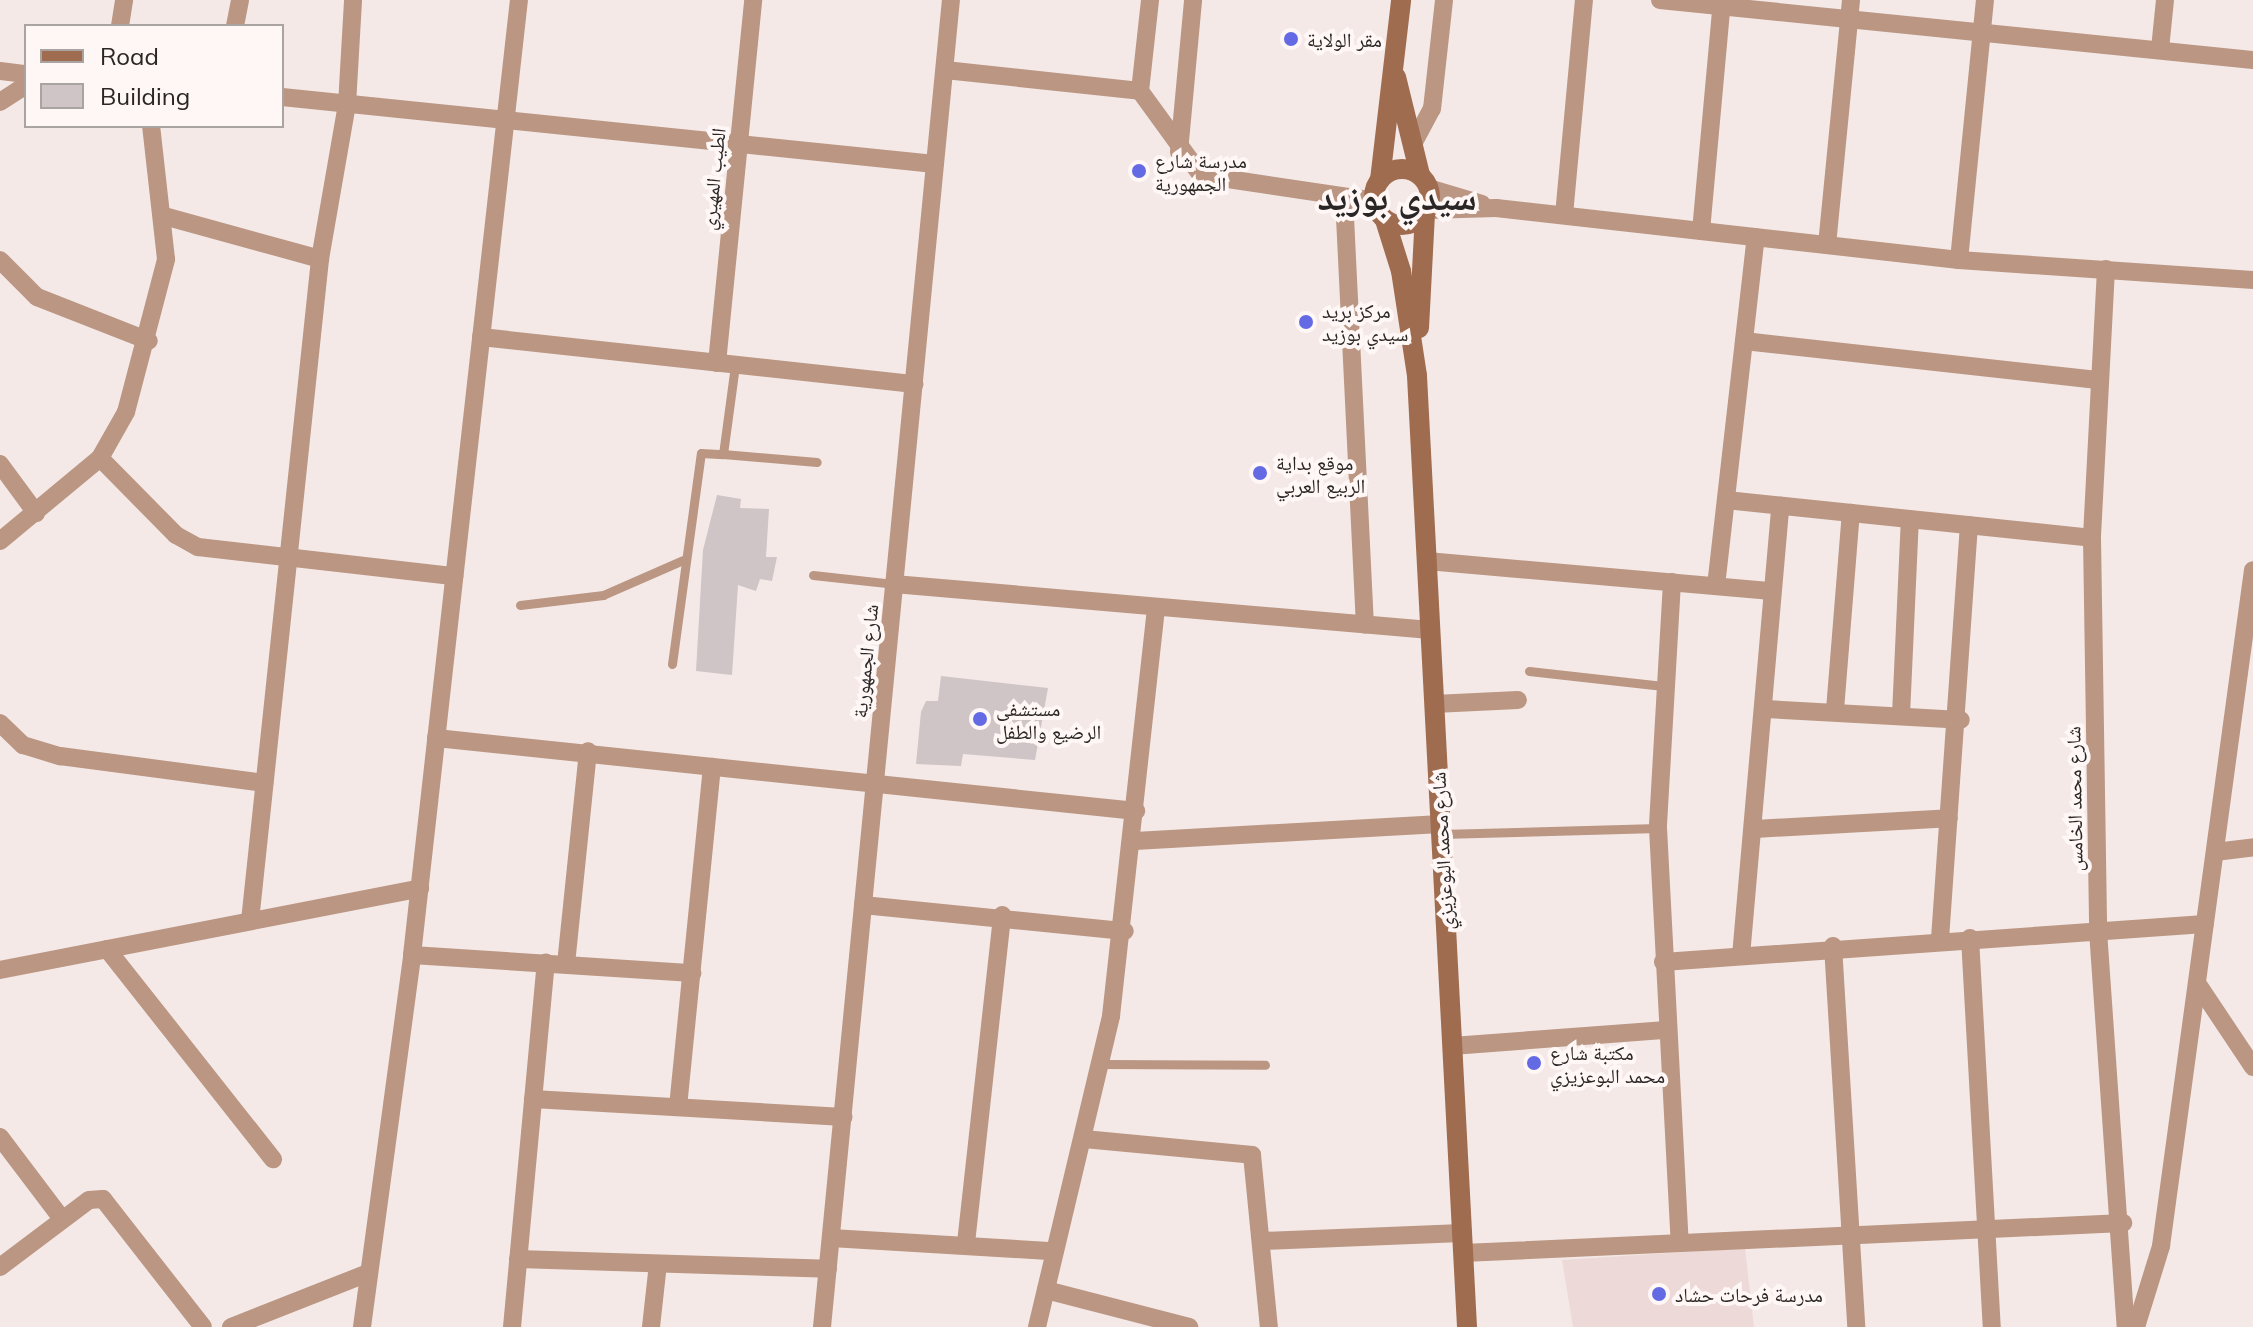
<!DOCTYPE html>
<html>
<head>
<meta charset="utf-8">
<style>
	body { margin:0 }
	#map { position:relative; width:2253px; height:1327px; overflow:hidden; background:#f4e9e7; font-family:Mulish,"Noto Naskh Arabic",sans-serif }
	div>[style] { position:absolute }
	.built>* { inset:0; background:#edd9d7 }
	.building>* { inset:0; background:#cfc4c6 }
	.lane>* { height:9px; margin:-4.5px; padding:0 4.5px; transform-origin:4.5px; border-radius:4.5px; background:#ba9683 }
	.street>* { height:18px; margin:-9px; padding:0 9px; transform-origin:9px; border-radius:9px; background:#ba9683 }
	.secondary>* { height:20px; margin:-10px; padding:0 10px; transform-origin:10px; border-radius:10px; background:#a06c50 }
	.secondary>.ring { margin:-10px; padding:0; box-sizing:content-box; background:none; border:20px solid #a06c50; border-radius:50% }
	.dots>* { width:22px; height:22px; translate:-50% -50%; box-sizing:border-box; border:4px solid #fef7f6; border-radius:50% }
	span { translate:-50% -50%; white-space:nowrap; text-align:center; line-height:1.15; -webkit-text-stroke:8px #fef7f6; paint-order:stroke }
	.poi-label { font-size:20px; color:#2a2625 }
	.left { translate:0 -50%; text-align:left }
	.street-label { font-size:20px; color:#2a2625 }
	.town-label { font-size:36px; color:#2a2625; font-weight:700 }
	.legend { position:absolute; left:24px; top:24px; width:260px; height:104px; box-sizing:border-box; background:#fef7f6; border:2px solid #a9a3a2; margin:0; padding:10px 14px; list-style:none; font-size:24px; color:#2a2625 }
	.legend li { display:flex; align-items:center; gap:16px; height:40px }
	.legend b { width:40px; border:2px solid #a9a3a2 }
</style>
</head>
<body>
<div id="map">
	<div class="built">
		<div style="clip-path:polygon(1745px 1248px,1754px 1327px,1573px 1327px,1562px 1260px)"></div>
	</div>
	<div class="building">
		<div style="clip-path:polygon(717px 495px,741px 499px,740px 508px,769px 509px,766px 557px,777px 557px,772px 581px,760px 579px,756px 591px,738px 585px,732px 675px,696px 671px,703px 550px)"></div>
		<div style="clip-path:polygon(941px 676px,1048px 688px,1035px 760px,963px 754px,961px 766px,916px 764px,921px 712px,926px 701px,938px 701px)"></div>
	</div>
	<div class="lane">
		<div style="left:723px;top:454px;width:94px;rotate:4.9deg"></div>
		<div style="left:813px;top:575px;width:81px;rotate:6.3deg"></div>
		<div style="left:520px;top:605px;width:84px;rotate:-6.9deg"></div>
		<div style="left:603px;top:595px;width:87px;rotate:-23.6deg"></div>
		<div style="left:672px;top:664px;width:213px;rotate:-82.2deg"></div>
		<div style="left:701px;top:453px;width:22px;rotate:3deg"></div>
		<div style="left:723px;top:454px;width:90px;rotate:-82.3deg"></div>
		<div style="left:1529px;top:671px;width:135px;rotate:6.4deg"></div>
		<div style="left:1441px;top:834px;width:217px;rotate:-1.6deg"></div>
		<div style="left:1101px;top:1064px;width:164px;rotate:0.3deg"></div>
	</div>
	<div class="street">
		<div style="left:1660px;top:0;width:596px;rotate:5.78deg"></div>
		<div style="left:120px;top:26px;width:26px;rotate:-81deg"></div>
		<div style="left:235px;top:26px;width:26px;rotate:-79deg"></div>
		<div style="left:2160px;top:49px;width:49px;rotate:-84.2deg"></div>
		<div style="left:945px;top:70px;width:196px;rotate:6.1deg"></div>
		<div style="left:1140px;top:91px;width:104px;rotate:54deg"></div>
		<div style="left:1201px;top:175px;width:176px;rotate:8.5deg"></div>
		<div style="left:0;top:71px;width:26px;rotate:7deg"></div>
		<div style="left:1140px;top:91px;width:92px;rotate:-83.7deg"></div>
		<div style="left:282px;top:97px;width:656px;rotate:5.86deg"></div>
		<div style="left:0;top:102px;width:31px;rotate:-33deg"></div>
		<div style="left:1413px;top:144px;width:40px;rotate:-62deg"></div>
		<div style="left:1432px;top:109px;width:110px;rotate:-83.7deg"></div>
		<div style="left:1179px;top:152px;width:153px;rotate:-84.7deg"></div>
		<div style="left:1428px;top:188px;width:56px;rotate:16.5deg"></div>
		<div style="left:1344px;top:197px;width:428px;rotate:87.2deg"></div>
		<div style="left:1427px;top:210px;width:69px;rotate:-1.7deg"></div>
		<div style="left:1496px;top:208px;width:466px;rotate:6.4deg"></div>
		<div style="left:1959px;top:260px;width:295px;rotate:3.9deg"></div>
		<div style="left:1564px;top:215px;width:216px;rotate:-84.7deg"></div>
		<div style="left:164px;top:216px;width:162px;rotate:15.4deg"></div>
		<div style="left:1701px;top:231px;width:232px;rotate:-84.8deg"></div>
		<div style="left:1827px;top:245px;width:246px;rotate:-84.4deg"></div>
		<div style="left:0;top:260px;width:52px;rotate:45deg"></div>
		<div style="left:37px;top:297px;width:120px;rotate:21.4deg"></div>
		<div style="left:1959px;top:260px;width:261px;rotate:-84.3deg"></div>
		<div style="left:2106px;top:269px;width:269px;rotate:93deg"></div>
		<div style="left:2092px;top:538px;width:393px;rotate:89.1deg"></div>
		<div style="left:2098px;top:931px;width:397px;rotate:86deg"></div>
		<div style="left:481px;top:337px;width:436px;rotate:6.2deg"></div>
		<div style="left:1744px;top:341px;width:358px;rotate:6.3deg"></div>
		<div style="left:717px;top:363px;width:365px;rotate:-84.3deg"></div>
		<div style="left:100px;top:458px;width:108px;rotate:45.4deg"></div>
		<div style="left:176px;top:535px;width:25px;rotate:29deg"></div>
		<div style="left:198px;top:547px;width:258px;rotate:6.5deg"></div>
		<div style="left:0;top:464px;width:61px;rotate:53.7deg"></div>
		<div style="left:1726px;top:500px;width:368px;rotate:5.9deg"></div>
		<div style="left:0;top:541px;width:130px;rotate:-39.7deg"></div>
		<div style="left:100px;top:458px;width:53px;rotate:-60.5deg"></div>
		<div style="left:126px;top:412px;width:158px;rotate:-75.3deg"></div>
		<div style="left:166px;top:259px;width:134px;rotate:-96.4deg"></div>
		<div style="left:1427px;top:561px;width:346px;rotate:5deg"></div>
		<div style="left:1672px;top:582px;width:246px;rotate:93.3deg"></div>
		<div style="left:1658px;top:828px;width:414px;rotate:87deg"></div>
		<div style="left:894px;top:584px;width:538px;rotate:4.91deg"></div>
		<div style="left:1716px;top:586px;width:351px;rotate:-83.5deg"></div>
		<div style="left:1434px;top:704px;width:84px;rotate:-2.7deg"></div>
		<div style="left:1766px;top:709px;width:195px;rotate:3.2deg"></div>
		<div style="left:1835px;top:710px;width:198px;rotate:-85.4deg"></div>
		<div style="left:1901px;top:715px;width:196px;rotate:-87.4deg"></div>
		<div style="left:0;top:723px;width:32px;rotate:44deg"></div>
		<div style="left:23px;top:745px;width:39px;rotate:17deg"></div>
		<div style="left:60px;top:756px;width:206px;rotate:7.5deg"></div>
		<div style="left:436px;top:738px;width:704px;rotate:5.95deg"></div>
		<div style="left:1755px;top:829px;width:194px;rotate:-3.2deg"></div>
		<div style="left:1135px;top:841px;width:306px;rotate:-3.2deg"></div>
		<div style="left:2215px;top:852px;width:38px;rotate:-7deg"></div>
		<div style="left:863px;top:905px;width:263px;rotate:5.7deg"></div>
		<div style="left:250px;top:921px;width:666px;rotate:-83.96deg"></div>
		<div style="left:320px;top:259px;width:156px;rotate:-80.1deg"></div>
		<div style="left:347px;top:105px;width:105px;rotate:-86.7deg"></div>
		<div style="left:1970px;top:938px;width:390px;rotate:86.8deg"></div>
		<div style="left:1940px;top:939px;width:415px;rotate:-86deg"></div>
		<div style="left:1833px;top:946px;width:382px;rotate:86.5deg"></div>
		<div style="left:107px;top:949px;width:268px;rotate:51.7deg"></div>
		<div style="left:412px;top:955px;width:281px;rotate:3.7deg"></div>
		<div style="left:1741px;top:956px;width:452px;rotate:-85deg"></div>
		<div style="left:1663px;top:962px;width:543px;rotate:-4.01deg"></div>
		<div style="left:566px;top:964px;width:214px;rotate:-84.1deg"></div>
		<div style="left:0;top:970px;width:428px;rotate:-11deg"></div>
		<div style="left:2197px;top:983px;width:101px;rotate:56.3deg"></div>
		<div style="left:1452px;top:1046px;width:215px;rotate:-4.3deg"></div>
		<div style="left:533px;top:1099px;width:311px;rotate:3.3deg"></div>
		<div style="left:678px;top:1107px;width:342px;rotate:-84.3deg"></div>
		<div style="left:0;top:1137px;width:103px;rotate:52.9deg"></div>
		<div style="left:1084px;top:1139px;width:169px;rotate:5.4deg"></div>
		<div style="left:1252px;top:1155px;width:173px;rotate:84.4deg"></div>
		<div style="left:831px;top:1238px;width:222px;rotate:3.4deg"></div>
		<div style="left:1261px;top:1241px;width:201px;rotate:-2.3deg"></div>
		<div style="left:966px;top:1243px;width:330px;rotate:-83.7deg"></div>
		<div style="left:1463px;top:1253px;width:661px;rotate:-2.6deg"></div>
		<div style="left:518px;top:1259px;width:310px;rotate:1.8deg"></div>
		<div style="left:0;top:1267px;width:111px;rotate:-37deg"></div>
		<div style="left:89px;top:1200px;width:14px;rotate:-4deg"></div>
		<div style="left:103px;top:1199px;width:162px;rotate:52deg"></div>
		<div style="left:1046px;top:1290px;width:148px;rotate:14.5deg"></div>
		<div style="left:231px;top:1327px;width:147px;rotate:-21.5deg"></div>
		<div style="left:362px;top:1327px;width:375px;rotate:-82.3deg"></div>
		<div style="left:412px;top:955px;width:961px;rotate:-83.61deg"></div>
		<div style="left:512px;top:1327px;width:366px;rotate:-84.7deg"></div>
		<div style="left:651px;top:1327px;width:63px;rotate:-83.7deg"></div>
		<div style="left:822px;top:1327px;width:1333px;rotate:-84.45deg"></div>
		<div style="left:1037px;top:1327px;width:320px;rotate:-76.6deg"></div>
		<div style="left:1111px;top:1016px;width:410px;rotate:-83.7deg"></div>
		<div style="left:2136px;top:1327px;width:85px;rotate:-72.8deg"></div>
		<div style="left:2161px;top:1246px;width:682px;rotate:-82.25deg"></div>
	</div>
	<div class="secondary">
		<div style="left:1396px;top:77px;width:101px;rotate:76.2deg"></div>
		<div class="ring" style="left:1374px;top:169px;width:36px;height:36px"></div>
		<div style="left:1380px;top:180px;width:181px;rotate:-83.3deg"></div>
		<div style="left:1385px;top:220px;width:53px;rotate:72.6deg"></div>
		<div style="left:1401px;top:271px;width:106px;rotate:81.3deg"></div>
		<div style="left:1417px;top:376px;width:952px;rotate:86.99deg"></div>
		<div style="left:1419px;top:328px;width:113px;rotate:-87deg"></div>
	</div>
	<div class="dots">
		<div style="left:1291px;top:39px;background:#636ae3"></div>
		<div style="left:1139px;top:171px;background:#636ae3"></div>
		<div style="left:1306px;top:322px;background:#636ae3"></div>
		<div style="left:1260px;top:473px;background:#636ae3"></div>
		<div style="left:980px;top:719px;background:#636ae3"></div>
		<div style="left:1534px;top:1063px;background:#636ae3"></div>
		<div style="left:1659px;top:1294px;background:#636ae3"></div>
	</div>
	<div class="poi-label">
		<span class="left" style="left:1307px;top:39px">مقر الولاية</span>
		<span class="left" style="left:1155px;top:172px">مدرسة شارع<br>الجمهورية</span>
		<span class="left" style="left:1322px;top:322px">مركز بريد<br>سيدي بوزيد</span>
		<span class="left" style="left:1276px;top:474px">موقع بداية<br>الربيع العربي</span>
		<span class="left" style="left:996px;top:720px">مستشفى<br>الرضيع والطفل</span>
		<span class="left" style="left:1550px;top:1064px">مكتبة شارع<br>محمد البوعزيزي</span>
		<span class="left" style="left:1675px;top:1294px">مدرسة فرحات حشاد</span>
	</div>
	<div class="street-label">
		<span style="left:713px;top:179px;rotate:-84deg">الطيب المهيري</span>
		<span style="left:865px;top:661px;rotate:-84deg">شارع الجمهورية</span>
		<span style="left:2074px;top:799px;rotate:-91deg">شارع محمد الخامس</span>
		<span style="left:1442px;top:851px;rotate:-93deg">شارع محمد البوعزيزي</span>
	</div>
	<div class="town-label">
		<span style="left:1397px;top:197px">سيدي بوزيد</span>
	</div>
	<ul class="legend">
	<li><b style="height:10px;background:#a06c50"></b>Road</li>
	<li><b style="height:22px;background:#cfc4c6"></b>Building</li>
	</ul>
</div>
</body>
</html>
